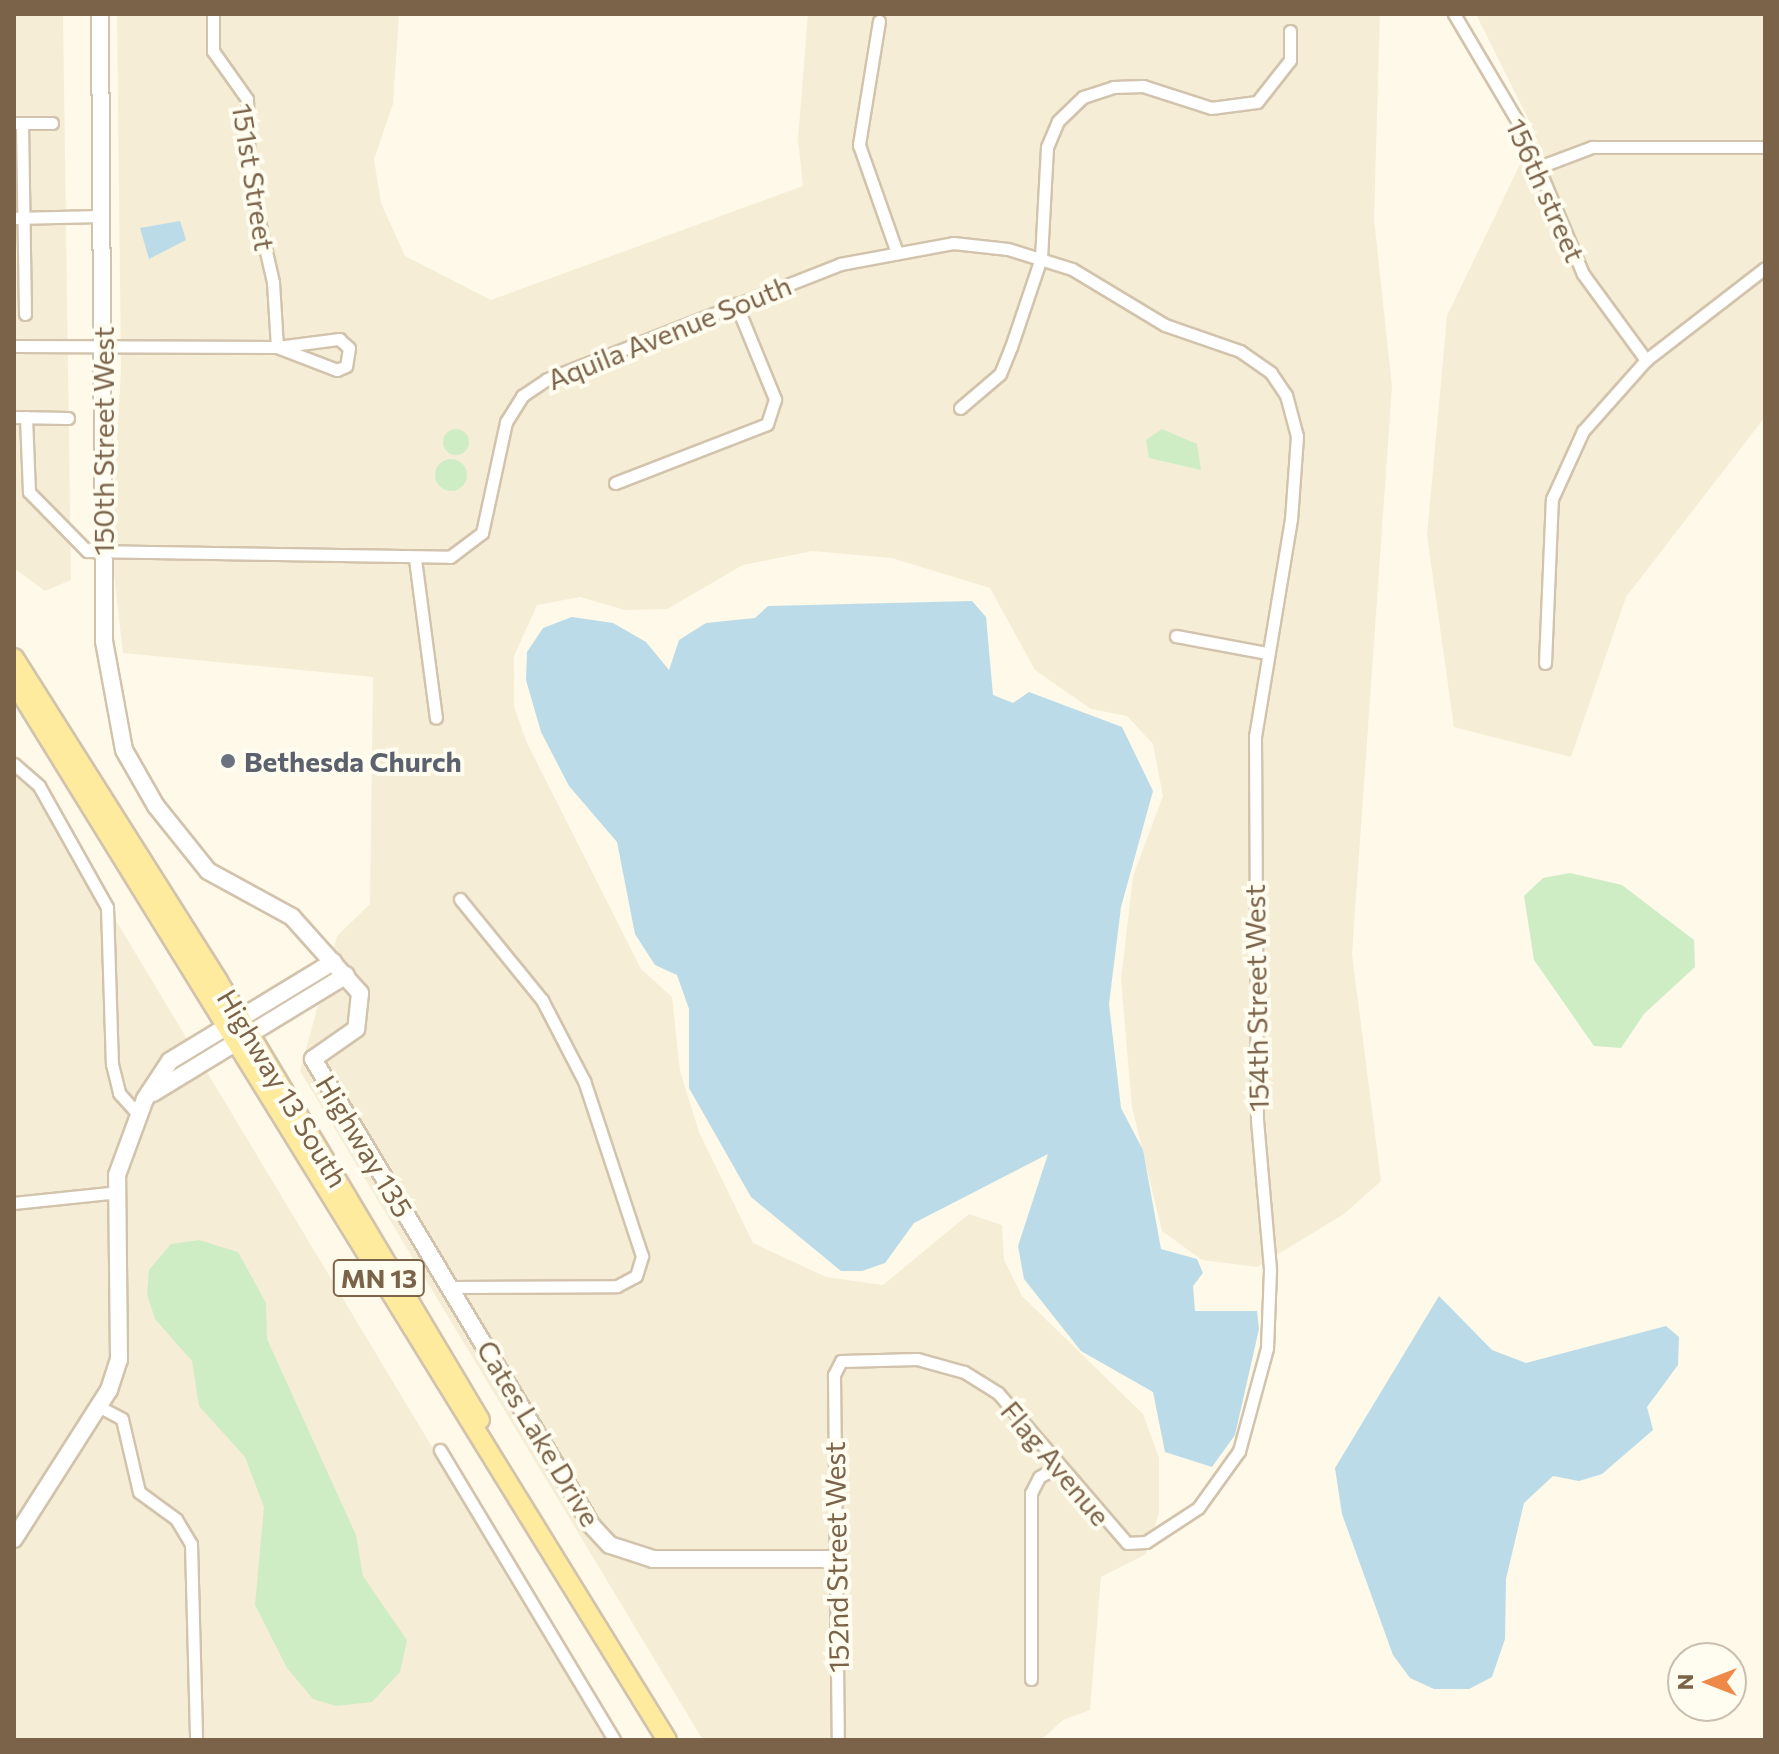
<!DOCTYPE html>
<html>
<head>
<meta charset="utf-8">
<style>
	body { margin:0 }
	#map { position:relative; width:1779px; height:1754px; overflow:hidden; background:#fef9e8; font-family:Commissioner,sans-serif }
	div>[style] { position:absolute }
	.residential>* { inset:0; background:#f6edd6 }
	.green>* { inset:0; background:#cfedc5 }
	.round { border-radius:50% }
	.water>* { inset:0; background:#bbdbe9 }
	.roads { filter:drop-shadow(2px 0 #d2c3ac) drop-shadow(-2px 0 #d2c3ac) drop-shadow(0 2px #d2c3ac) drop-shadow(0 -2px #d2c3ac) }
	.street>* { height:11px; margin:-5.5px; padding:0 5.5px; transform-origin:5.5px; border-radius:5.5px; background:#fff }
	.secondary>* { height:16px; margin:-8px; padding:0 8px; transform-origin:8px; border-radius:8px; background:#fff }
	.primary>* { height:18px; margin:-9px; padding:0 9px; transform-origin:9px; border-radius:9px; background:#ffeb9e }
	.dots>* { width:22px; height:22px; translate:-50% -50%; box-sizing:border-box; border:4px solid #fffcf0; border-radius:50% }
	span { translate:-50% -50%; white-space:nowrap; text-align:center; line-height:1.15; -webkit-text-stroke:8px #fffcf0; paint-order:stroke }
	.shield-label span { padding:2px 6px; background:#fffcf0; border:2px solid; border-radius:6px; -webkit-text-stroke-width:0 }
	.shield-label { font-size:26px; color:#7b634a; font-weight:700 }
	.street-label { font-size:28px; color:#7b634a }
	.worship-label { font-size:28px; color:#5b616d; font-weight:700 }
	.left { translate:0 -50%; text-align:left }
	.frame { position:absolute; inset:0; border:16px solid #7b634a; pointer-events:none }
	.north { position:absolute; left:1667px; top:1642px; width:80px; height:80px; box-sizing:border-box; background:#fffcf0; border:2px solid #cabfae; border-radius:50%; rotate:270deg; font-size:22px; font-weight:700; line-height:32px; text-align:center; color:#7b634a }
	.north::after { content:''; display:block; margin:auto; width:28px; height:36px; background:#ee8947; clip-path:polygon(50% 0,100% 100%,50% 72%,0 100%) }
</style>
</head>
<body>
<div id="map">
	<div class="residential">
		<div style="clip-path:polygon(14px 14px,63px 14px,71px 580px,45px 591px,14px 568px)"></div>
		<div style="clip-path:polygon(117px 14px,399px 14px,393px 104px,374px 159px,381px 203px,405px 256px,491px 300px,803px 186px,798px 139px,808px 14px,1380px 14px,1374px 219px,1392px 387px,1352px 954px,1381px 1181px,1344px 1214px,1257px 1267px,1202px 1260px,1162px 1231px,1132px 1107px,1121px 980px,1133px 876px,1163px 796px,1153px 744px,1127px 716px,1091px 709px,1035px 670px,990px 588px,892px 558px,812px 551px,743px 565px,667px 609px,625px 610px,580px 597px,537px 605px,514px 656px,514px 706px,526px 741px,641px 969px,672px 997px,680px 1071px,699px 1132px,753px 1243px,826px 1277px,883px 1285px,969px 1214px,1002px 1225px,1004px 1260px,1022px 1296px,1143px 1414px,1159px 1458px,1159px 1513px,1146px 1554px,1101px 1577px,1090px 1710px,1063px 1720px,1041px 1740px,703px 1740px,300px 1071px,337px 936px,370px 904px,373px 677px,123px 653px,111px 549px,121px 369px)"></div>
		<div style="clip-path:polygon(1476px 14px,1765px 14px,1765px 417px,1626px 597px,1571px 757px,1454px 727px,1427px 535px,1447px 316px,1535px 133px)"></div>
		<div style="clip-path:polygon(14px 751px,530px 1610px,614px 1740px,14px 1740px)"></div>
	</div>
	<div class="green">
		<div class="round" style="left:443px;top:429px;width:26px;height:26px"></div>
		<div style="clip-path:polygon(1162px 429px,1197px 444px,1201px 470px,1149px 458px,1146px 440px)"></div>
		<div class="round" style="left:435px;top:459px;width:32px;height:32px"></div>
		<div style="clip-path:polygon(1570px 873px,1622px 885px,1694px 940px,1695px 967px,1644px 1014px,1621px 1048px,1594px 1046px,1534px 960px,1524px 896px,1543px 878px)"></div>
		<div style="clip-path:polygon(199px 1240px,238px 1252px,266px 1303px,267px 1339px,356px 1535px,363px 1576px,407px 1640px,400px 1672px,372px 1702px,336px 1706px,313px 1699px,287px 1668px,255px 1605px,264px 1507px,245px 1457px,199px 1406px,192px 1361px,155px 1319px,147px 1294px,149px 1270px,171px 1244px)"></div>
	</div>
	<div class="water">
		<div style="clip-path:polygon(180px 221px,186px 240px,149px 259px,140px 228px)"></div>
		<div style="clip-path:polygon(972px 601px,986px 617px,993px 695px,1013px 703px,1029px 692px,1122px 727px,1153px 791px,1121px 907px,1109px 1004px,1121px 1108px,1143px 1150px,1161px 1249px,1197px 1259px,1203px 1273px,1193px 1286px,1195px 1311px,1257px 1311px,1259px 1329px,1235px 1435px,1212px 1467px,1165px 1452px,1153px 1392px,1081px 1351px,1024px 1279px,1018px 1246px,1048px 1154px,914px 1223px,885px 1263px,862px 1271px,841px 1271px,751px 1197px,689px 1088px,689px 1009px,677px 975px,655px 965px,635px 934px,617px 842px,569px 786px,541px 732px,526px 680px,527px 652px,543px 628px,572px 617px,613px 623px,646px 642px,669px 670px,679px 640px,706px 623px,755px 618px,768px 606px)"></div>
		<div style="clip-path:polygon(1439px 1296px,1492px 1350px,1526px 1363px,1666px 1326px,1679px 1337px,1678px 1365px,1647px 1407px,1653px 1430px,1602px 1474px,1579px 1481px,1553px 1476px,1524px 1503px,1506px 1579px,1505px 1639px,1492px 1677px,1469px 1689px,1434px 1689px,1410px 1678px,1393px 1655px,1342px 1514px,1335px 1468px)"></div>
	</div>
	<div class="roads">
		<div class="street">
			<div style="left:213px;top:14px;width:37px;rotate:90deg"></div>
			<div style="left:213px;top:51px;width:59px;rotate:54.7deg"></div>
			<div style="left:247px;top:99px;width:79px;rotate:88.5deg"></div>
			<div style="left:249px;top:178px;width:107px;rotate:77deg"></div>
			<div style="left:273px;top:282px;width:65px;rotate:86.5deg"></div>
			<div style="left:1454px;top:14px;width:134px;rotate:59.4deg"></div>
			<div style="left:1522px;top:129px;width:157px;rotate:67.2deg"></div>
			<div style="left:1583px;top:274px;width:107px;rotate:53.8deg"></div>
			<div style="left:879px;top:21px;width:126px;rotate:99.2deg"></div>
			<div style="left:859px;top:145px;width:111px;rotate:70.6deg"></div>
			<div style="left:14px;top:123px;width:38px"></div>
			<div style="left:22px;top:123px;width:191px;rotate:89.1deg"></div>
			<div style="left:1539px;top:167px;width:57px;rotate:-20.7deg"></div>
			<div style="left:1592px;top:147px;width:173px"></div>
			<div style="left:14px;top:218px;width:87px;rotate:-1.3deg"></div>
			<div style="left:14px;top:346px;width:263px;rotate:0.2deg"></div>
			<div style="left:277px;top:347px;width:63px;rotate:-7.4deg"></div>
			<div style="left:339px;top:339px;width:13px;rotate:42deg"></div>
			<div style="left:349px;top:348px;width:18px;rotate:99deg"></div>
			<div style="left:346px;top:366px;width:10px;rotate:156deg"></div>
			<div style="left:337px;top:370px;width:64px;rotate:-159deg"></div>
			<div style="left:960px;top:408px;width:52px;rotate:-40.4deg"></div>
			<div style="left:1000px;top:374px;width:29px;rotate:-68deg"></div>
			<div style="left:1011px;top:347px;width:94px;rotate:-71.4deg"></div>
			<div style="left:1041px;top:258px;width:111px;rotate:-86.9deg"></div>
			<div style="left:1047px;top:147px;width:28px;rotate:-67deg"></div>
			<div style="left:1058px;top:121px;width:35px;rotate:-44deg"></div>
			<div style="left:1083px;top:97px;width:32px;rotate:-18deg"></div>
			<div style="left:1113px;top:87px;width:30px;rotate:-2deg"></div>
			<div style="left:1143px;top:86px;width:71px;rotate:17.9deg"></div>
			<div style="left:1211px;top:108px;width:46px;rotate:-7.4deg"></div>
			<div style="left:1257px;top:102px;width:53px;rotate:-51.8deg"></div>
			<div style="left:1290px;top:60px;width:29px;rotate:-90deg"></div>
			<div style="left:14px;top:417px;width:54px;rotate:1.1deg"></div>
			<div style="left:26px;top:417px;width:75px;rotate:87.7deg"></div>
			<div style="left:29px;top:492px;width:83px;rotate:45.5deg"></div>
			<div style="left:87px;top:551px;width:363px;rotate:0.9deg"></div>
			<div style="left:450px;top:557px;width:40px;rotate:-37deg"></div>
			<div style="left:482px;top:533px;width:114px;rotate:-77.8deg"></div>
			<div style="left:506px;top:422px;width:31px;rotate:-58deg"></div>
			<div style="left:522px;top:396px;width:30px;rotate:-34deg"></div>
			<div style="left:547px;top:379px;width:315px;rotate:-21.4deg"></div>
			<div style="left:840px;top:264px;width:115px;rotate:-10.5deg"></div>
			<div style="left:953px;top:243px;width:55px;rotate:6.2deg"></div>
			<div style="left:1008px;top:249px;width:67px;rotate:17.4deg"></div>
			<div style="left:1072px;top:269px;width:109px;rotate:31.1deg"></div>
			<div style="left:1165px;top:325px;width:79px;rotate:19.1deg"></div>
			<div style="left:1240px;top:351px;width:38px;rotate:35deg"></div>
			<div style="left:1271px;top:373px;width:27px;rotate:56deg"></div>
			<div style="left:1286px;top:395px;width:42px;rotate:75deg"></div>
			<div style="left:1297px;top:436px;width:83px;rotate:94.1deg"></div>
			<div style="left:1291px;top:519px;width:220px;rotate:99.4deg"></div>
			<div style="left:1255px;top:736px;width:384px;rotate:89.7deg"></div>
			<div style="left:1257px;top:1120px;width:151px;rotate:85deg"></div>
			<div style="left:1270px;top:1270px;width:78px;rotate:92.2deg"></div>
			<div style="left:1267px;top:1348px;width:107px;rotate:105.2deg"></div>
			<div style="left:1239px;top:1451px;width:70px;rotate:125.7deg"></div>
			<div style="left:1198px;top:1508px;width:62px;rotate:146.8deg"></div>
			<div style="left:1146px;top:1542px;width:19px;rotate:177deg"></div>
			<div style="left:1127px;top:1543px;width:198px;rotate:-130.7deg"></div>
			<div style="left:998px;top:1393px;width:40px;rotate:-148deg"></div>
			<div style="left:964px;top:1372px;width:49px;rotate:-164.5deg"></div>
			<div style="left:917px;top:1359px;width:76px;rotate:178.5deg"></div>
			<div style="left:841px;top:1361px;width:16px;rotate:117deg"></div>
			<div style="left:834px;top:1375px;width:365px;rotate:89.4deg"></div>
			<div style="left:615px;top:483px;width:163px;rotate:-21.2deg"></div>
			<div style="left:767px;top:424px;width:26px;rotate:-72deg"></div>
			<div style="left:775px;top:399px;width:103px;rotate:-112.3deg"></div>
			<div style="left:415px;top:559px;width:160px;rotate:82.5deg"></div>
			<div style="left:1176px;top:636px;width:93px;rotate:10.6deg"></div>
			<div style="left:1545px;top:663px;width:164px;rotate:-87.6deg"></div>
			<div style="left:1552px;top:499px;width:75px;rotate:-65.5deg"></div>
			<div style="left:1583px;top:431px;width:95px;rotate:-48.4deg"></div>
			<div style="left:1646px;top:360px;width:150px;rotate:-37.7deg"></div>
			<div style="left:14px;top:764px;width:33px;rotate:41deg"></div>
			<div style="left:39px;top:786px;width:139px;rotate:60.7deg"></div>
			<div style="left:107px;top:907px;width:157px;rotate:88.2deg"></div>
			<div style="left:112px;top:1064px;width:30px;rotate:76deg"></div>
			<div style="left:119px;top:1093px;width:27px;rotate:48deg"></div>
			<div style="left:14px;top:1203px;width:105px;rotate:-6deg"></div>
			<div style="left:451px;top:1287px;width:166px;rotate:-0.3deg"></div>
			<div style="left:617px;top:1286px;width:21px;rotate:-28deg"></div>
			<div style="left:636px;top:1276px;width:21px;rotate:-73deg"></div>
			<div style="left:642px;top:1256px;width:184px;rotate:-108.3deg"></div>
			<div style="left:584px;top:1081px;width:91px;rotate:-117.4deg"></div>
			<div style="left:542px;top:1000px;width:130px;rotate:-129.1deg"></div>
			<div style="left:98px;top:1406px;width:27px;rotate:28deg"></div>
			<div style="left:122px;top:1419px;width:75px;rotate:76.9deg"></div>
			<div style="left:139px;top:1492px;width:46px;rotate:36.1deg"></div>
			<div style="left:176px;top:1519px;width:29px;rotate:59deg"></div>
			<div style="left:191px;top:1544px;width:196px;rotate:88.5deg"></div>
			<div style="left:440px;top:1450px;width:338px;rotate:59deg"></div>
			<div style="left:1031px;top:1679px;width:186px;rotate:-90deg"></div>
			<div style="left:1031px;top:1493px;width:18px;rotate:-63deg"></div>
			<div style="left:1039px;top:1477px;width:23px;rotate:-29deg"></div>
		</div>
		<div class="secondary">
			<div style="left:100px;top:14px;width:627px;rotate:89.63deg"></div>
			<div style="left:104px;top:641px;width:111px;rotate:79.6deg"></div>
			<div style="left:124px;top:750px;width:64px;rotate:60.3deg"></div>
			<div style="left:156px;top:806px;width:83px;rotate:51.3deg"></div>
			<div style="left:208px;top:871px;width:96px;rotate:28.7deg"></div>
			<div style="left:292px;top:917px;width:102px;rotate:48.2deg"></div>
			<div style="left:360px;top:993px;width:36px;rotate:96deg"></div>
			<div style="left:356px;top:1029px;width:52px;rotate:145.1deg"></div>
			<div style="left:313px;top:1059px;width:544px;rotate:59.14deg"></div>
			<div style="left:592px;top:1526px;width:26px;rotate:47deg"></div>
			<div style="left:610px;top:1545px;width:45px;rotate:18deg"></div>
			<div style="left:653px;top:1559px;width:184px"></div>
			<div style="left:153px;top:1093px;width:226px;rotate:-31.4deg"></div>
			<div style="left:14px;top:1539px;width:177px;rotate:-57.5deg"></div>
			<div style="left:109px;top:1390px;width:32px;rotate:-72deg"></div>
			<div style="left:119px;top:1360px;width:185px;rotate:-90.6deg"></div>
			<div style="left:117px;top:1175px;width:81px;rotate:-69.8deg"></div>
			<div style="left:145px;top:1099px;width:45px;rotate:-56.7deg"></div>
			<div style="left:170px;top:1061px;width:191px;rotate:-31.3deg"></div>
		</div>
		<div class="primary">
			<div style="left:14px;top:658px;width:382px;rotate:57.7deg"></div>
			<div style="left:218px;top:981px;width:511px;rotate:59.17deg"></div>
			<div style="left:14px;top:682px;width:1243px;rotate:58.32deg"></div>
		</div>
	</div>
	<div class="dots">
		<div style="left:228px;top:761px;background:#6b7280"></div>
	</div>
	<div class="shield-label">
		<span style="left:379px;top:1278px">MN 13</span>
	</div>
	<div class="street-label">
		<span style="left:254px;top:177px;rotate:81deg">151st Street</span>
		<span style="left:1546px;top:190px;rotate:66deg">156th street</span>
		<span style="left:669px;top:332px;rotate:-22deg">Aquila Avenue South</span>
		<span style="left:103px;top:441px;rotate:-90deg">150th Street West</span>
		<span style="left:1256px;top:998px;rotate:-91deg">154th Street West</span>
		<span style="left:283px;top:1088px;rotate:59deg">Highway 13 South</span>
		<span style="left:365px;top:1146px;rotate:59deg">Highway 135</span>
		<span style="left:539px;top:1433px;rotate:59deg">Cates Lake Drive</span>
		<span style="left:1056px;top:1463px;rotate:50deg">Flag Avenue</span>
		<span style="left:836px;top:1557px;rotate:-91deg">152nd Street West</span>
	</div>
	<div class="worship-label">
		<span class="left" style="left:244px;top:761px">Bethesda Church</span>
	</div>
	<div class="frame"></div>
	<div class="north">N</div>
</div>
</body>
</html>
